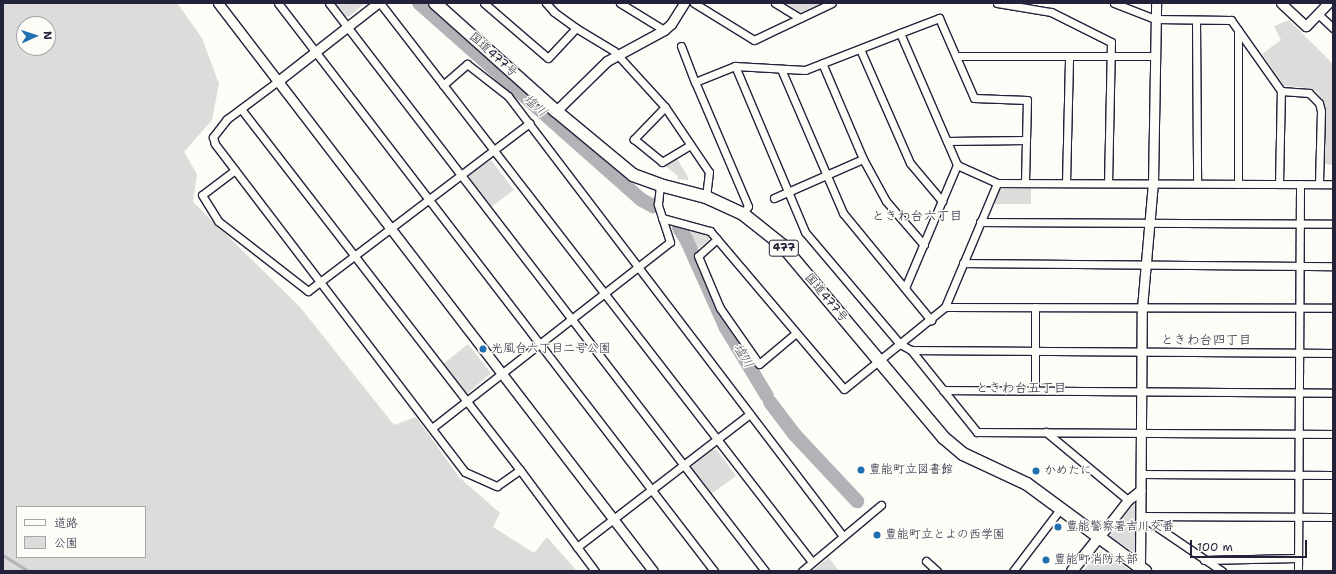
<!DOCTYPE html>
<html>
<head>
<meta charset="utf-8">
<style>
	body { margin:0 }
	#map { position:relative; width:1336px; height:574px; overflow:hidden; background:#fdfcf7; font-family:"Shantell Sans","Klee One",sans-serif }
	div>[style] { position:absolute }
	.green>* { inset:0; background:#dddcdb }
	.stream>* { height:2.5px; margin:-1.25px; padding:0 1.25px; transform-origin:1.25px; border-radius:1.25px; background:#b2b2b7 }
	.river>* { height:14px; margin:-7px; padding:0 7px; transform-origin:7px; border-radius:7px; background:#b2b2b7 }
	.roads { filter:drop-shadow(1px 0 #22223b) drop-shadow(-1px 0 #22223b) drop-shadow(0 1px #22223b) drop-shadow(0 -1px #22223b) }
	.minor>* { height:7px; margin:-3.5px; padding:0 3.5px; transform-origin:3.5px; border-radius:3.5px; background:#fdfcf7 }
	.tertiary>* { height:9px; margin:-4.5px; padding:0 4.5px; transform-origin:4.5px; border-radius:4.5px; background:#fdfcf7 }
	.secondary>* { height:10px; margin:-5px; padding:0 5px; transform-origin:5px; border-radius:5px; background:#fdfcf7 }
	.trunk>* { height:12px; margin:-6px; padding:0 6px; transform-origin:6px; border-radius:6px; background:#fdfcf7 }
	.dots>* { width:11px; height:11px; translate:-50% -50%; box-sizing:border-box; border:2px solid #fdfcf7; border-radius:50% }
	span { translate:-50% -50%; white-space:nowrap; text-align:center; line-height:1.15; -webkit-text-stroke:3px #fdfcf7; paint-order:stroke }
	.shield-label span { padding:1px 3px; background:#fdfcf7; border:1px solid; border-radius:3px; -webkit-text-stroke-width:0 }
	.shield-label { font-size:11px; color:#22223b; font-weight:700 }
	.street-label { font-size:12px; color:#22223b }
	.poi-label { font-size:12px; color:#22223b }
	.left { translate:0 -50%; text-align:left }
	.water-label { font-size:13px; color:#545466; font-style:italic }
	.neighbourhood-label { font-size:13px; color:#22223b }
	.frame { position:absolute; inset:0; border:4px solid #22223b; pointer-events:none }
	.legend { position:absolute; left:16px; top:506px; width:130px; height:52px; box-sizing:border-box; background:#fdfcf7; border:1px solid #a5a5ac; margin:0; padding:5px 7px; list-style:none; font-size:12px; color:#22223b }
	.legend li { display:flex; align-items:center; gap:8px; height:20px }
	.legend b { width:20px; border:1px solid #a5a5ac }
	.north { position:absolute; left:16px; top:16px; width:40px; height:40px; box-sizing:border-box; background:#fdfcf7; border:1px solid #a5a5ac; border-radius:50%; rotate:87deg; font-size:11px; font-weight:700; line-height:16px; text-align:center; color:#22223b }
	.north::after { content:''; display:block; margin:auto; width:14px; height:18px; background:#1f6fb2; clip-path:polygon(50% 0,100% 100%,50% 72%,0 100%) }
	.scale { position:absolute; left:1190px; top:540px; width:117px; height:18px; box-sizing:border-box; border:2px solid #22223b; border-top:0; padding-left:5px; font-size:12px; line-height:14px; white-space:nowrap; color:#22223b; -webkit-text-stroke:3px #fdfcf7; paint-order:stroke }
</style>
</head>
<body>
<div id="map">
	<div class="green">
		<div style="clip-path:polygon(evenodd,3px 3px,177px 3px,202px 38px,219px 84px,212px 120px,184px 152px,197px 174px,193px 202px,300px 307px,394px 425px,416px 417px,459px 477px,500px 513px,493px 527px,534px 553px,547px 537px,577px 571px,3px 571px,3px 3px,24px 24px,48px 24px,48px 48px,24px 48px,24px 24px,3px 3px,17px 507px,145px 507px,145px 557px,17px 557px,17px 507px)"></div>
		<div style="clip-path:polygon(335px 3px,365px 3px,350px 16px,346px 17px)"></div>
		<div style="clip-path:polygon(783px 3px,823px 3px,800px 14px)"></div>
		<div style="clip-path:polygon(1289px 20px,1333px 64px,1333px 165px,1324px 164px,1324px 108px,1318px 93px,1310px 88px,1284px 86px,1262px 54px,1281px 40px,1274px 26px)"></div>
		<div style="clip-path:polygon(676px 157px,688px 177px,688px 180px,677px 179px,678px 176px,664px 165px)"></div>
		<div style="clip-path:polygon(491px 160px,514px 190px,491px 207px,470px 179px,470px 174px)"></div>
		<div style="clip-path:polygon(1003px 187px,1031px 187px,1031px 204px,994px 204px,1000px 189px)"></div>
		<div style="clip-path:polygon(681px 226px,709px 236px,709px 240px,692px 254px,681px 229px)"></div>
		<div style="clip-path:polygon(468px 344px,491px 373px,468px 393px,466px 393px,443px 364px)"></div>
		<div style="clip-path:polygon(712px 450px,717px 450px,736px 476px,711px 494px,692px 468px,693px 465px)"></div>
		<div style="clip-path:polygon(1134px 504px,1139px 507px,1139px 551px,1136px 554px,1111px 537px,1111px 534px)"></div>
		<div style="clip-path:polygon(1101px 550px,1101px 551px,1131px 571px,1083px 571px)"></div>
		<div style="clip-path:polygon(828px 557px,839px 571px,812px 571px,828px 558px)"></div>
	</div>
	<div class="stream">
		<div style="left:3px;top:555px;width:31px;rotate:32deg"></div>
	</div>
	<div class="river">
		<div style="left:419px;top:3px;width:298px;rotate:41.5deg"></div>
		<div style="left:642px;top:200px;width:13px;rotate:29deg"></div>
		<div style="left:679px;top:228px;width:15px;rotate:58deg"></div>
		<div style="left:687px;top:241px;width:95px;rotate:65.9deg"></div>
		<div style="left:726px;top:328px;width:79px;rotate:58.9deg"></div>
		<div style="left:770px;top:402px;width:41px;rotate:52.9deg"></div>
		<div style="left:795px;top:435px;width:91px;rotate:46.8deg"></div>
	</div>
	<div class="roads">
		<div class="minor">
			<div style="left:278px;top:3px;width:716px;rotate:52.49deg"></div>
			<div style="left:329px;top:3px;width:716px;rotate:52.49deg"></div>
			<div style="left:380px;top:3px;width:706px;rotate:52.3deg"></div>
			<div style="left:484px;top:3px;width:84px;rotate:40.7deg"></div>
			<div style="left:548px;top:58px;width:41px;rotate:-47deg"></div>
			<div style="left:546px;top:3px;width:12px;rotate:48deg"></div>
			<div style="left:554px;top:12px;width:27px;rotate:36deg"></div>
			<div style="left:576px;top:28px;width:44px;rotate:31.2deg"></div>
			<div style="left:614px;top:51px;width:76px;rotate:47.7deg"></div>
			<div style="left:665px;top:107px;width:78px;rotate:55.9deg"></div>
			<div style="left:709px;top:172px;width:25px;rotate:97deg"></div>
			<div style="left:620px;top:3px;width:52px;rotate:31.5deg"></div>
			<div style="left:694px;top:3px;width:70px;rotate:31.7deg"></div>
			<div style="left:754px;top:40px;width:86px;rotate:-25.4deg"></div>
			<div style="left:775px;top:3px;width:29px;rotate:31deg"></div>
			<div style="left:997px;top:3px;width:55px;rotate:9.5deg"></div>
			<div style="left:1051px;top:12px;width:67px;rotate:26.6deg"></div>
			<div style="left:1111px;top:42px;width:141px;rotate:91.2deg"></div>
			<div style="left:1114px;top:3px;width:44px;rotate:21.3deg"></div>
			<div style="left:1155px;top:19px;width:76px;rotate:0.8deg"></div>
			<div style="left:1231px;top:20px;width:87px;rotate:54.8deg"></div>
			<div style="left:1281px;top:91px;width:28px;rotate:4deg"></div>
			<div style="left:1309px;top:93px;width:14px;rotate:45deg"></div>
			<div style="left:1319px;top:103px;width:8px;rotate:76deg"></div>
			<div style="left:1321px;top:111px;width:73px;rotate:91.6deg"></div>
			<div style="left:1318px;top:14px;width:21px;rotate:43deg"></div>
			<div style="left:1196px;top:20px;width:163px;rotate:89.6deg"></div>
			<div style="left:900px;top:33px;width:42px;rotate:-21deg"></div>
			<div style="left:939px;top:18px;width:87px;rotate:66.4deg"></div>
			<div style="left:974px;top:98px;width:53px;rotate:2.2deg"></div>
			<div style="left:1027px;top:100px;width:83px;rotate:91.4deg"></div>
			<div style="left:681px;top:46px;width:39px;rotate:69deg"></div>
			<div style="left:860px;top:49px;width:124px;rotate:66.3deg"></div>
			<div style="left:910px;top:163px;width:50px;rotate:49.9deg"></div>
			<div style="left:956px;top:56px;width:199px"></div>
			<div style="left:735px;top:66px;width:180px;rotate:67.1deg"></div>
			<div style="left:805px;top:232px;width:147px;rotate:49.7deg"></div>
			<div style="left:900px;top:344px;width:13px;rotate:29deg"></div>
			<div style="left:911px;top:350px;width:105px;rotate:51.2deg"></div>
			<div style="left:977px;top:432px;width:356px;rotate:0.3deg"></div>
			<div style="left:781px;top:69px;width:157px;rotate:66.7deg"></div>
			<div style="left:843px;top:213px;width:139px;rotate:50.6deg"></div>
			<div style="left:278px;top:81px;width:64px;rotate:143.3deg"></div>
			<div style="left:227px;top:119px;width:23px;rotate:128deg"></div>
			<div style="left:213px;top:137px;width:7px;rotate:74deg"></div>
			<div style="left:215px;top:144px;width:412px;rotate:52.7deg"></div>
			<div style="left:465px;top:472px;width:35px;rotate:24deg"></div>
			<div style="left:497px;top:486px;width:28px;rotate:-35deg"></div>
			<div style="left:443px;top:85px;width:32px;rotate:-41deg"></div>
			<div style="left:467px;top:64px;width:52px;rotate:38deg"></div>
			<div style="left:508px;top:96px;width:553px;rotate:52.72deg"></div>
			<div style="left:665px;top:107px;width:45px;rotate:134.1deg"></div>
			<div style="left:634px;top:139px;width:36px;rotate:39deg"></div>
			<div style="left:662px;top:162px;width:33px;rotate:-31deg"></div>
			<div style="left:241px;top:109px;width:456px;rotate:52.3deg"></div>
			<div style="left:520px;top:470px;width:126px;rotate:53.4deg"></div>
			<div style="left:947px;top:141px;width:79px;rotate:-0.7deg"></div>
			<div style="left:863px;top:159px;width:48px;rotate:61.3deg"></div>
			<div style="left:886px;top:201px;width:58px;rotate:49.2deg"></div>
			<div style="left:235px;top:170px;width:41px;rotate:142.9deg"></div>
			<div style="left:202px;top:195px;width:31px;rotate:58deg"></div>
			<div style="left:218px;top:221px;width:114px;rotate:37.9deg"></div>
			<div style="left:308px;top:291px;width:278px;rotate:-37.2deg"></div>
			<div style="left:1066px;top:183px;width:127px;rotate:-88.6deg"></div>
			<div style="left:1238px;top:184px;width:154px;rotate:-90deg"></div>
			<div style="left:1279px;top:184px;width:93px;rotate:-88.8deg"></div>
			<div style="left:774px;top:198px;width:97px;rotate:-23.7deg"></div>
			<div style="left:863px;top:159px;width:104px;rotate:-113.1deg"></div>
			<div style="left:743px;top:214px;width:9px;rotate:-58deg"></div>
			<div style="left:748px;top:206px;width:135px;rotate:-113.1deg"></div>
			<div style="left:695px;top:82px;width:43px;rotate:-21.8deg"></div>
			<div style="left:735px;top:66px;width:70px;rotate:3.3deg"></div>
			<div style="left:805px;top:70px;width:102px;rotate:-21.3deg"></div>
			<div style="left:900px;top:33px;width:144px;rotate:66.6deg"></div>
			<div style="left:957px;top:165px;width:44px;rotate:24.2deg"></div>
			<div style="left:997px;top:183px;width:336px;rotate:0.2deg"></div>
			<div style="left:662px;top:218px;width:50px;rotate:15.2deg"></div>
			<div style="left:710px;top:231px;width:207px;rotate:49.7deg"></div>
			<div style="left:844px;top:389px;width:130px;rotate:-39.1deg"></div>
			<div style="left:945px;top:307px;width:134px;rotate:-67.2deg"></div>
			<div style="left:980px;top:222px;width:353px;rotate:0.3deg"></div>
			<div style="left:717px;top:239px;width:25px;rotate:138deg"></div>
			<div style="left:698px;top:256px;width:56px;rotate:67.1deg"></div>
			<div style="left:720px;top:308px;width:68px;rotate:55.1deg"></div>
			<div style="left:759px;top:364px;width:48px;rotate:-40deg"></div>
			<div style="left:963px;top:263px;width:370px;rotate:0.5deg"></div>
			<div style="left:905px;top:288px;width:134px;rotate:-67.1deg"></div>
			<div style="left:945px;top:307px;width:388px;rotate:0.1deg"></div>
			<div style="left:911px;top:350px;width:422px;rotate:0.4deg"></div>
			<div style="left:943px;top:390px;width:390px;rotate:0.4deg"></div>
			<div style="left:1035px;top:390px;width:83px;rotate:-90deg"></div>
			<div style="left:432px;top:428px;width:302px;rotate:-38deg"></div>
			<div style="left:670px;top:242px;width:40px;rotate:-108deg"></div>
			<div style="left:658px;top:204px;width:19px;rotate:-84deg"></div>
			<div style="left:1046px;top:432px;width:107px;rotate:39.7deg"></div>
			<div style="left:1141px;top:474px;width:192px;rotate:0.3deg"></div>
			<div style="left:1140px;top:516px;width:193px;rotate:0.3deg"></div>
			<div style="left:1141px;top:516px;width:98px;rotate:34.2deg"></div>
			<div style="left:577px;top:547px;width:218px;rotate:-37.6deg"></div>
			<div style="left:1204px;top:560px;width:94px;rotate:-1.2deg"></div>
			<div style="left:926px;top:561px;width:15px;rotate:42deg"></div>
			<div style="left:802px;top:571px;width:103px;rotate:-39.9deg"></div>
			<div style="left:1013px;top:571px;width:79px;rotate:-52.7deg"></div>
			<div style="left:1298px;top:571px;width:387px;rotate:-89.7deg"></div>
		</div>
		<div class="tertiary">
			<div style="left:218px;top:3px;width:715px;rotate:52.55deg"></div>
			<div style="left:1281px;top:3px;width:34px;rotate:43deg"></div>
			<div style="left:1306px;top:26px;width:32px;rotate:-46deg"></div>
			<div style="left:278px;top:81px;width:127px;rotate:-38deg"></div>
			<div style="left:556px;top:111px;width:71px;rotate:-44.4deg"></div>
			<div style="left:607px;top:61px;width:65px;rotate:-28.5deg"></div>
			<div style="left:664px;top:30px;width:9px;rotate:-41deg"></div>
			<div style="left:671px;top:24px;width:25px;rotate:-58deg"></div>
			<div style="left:1100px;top:536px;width:46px;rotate:-52.1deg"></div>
			<div style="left:1128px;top:500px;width:16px;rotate:-38deg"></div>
			<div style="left:1140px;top:567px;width:259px;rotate:-89.6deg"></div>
			<div style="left:1142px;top:308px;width:125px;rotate:-85deg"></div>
			<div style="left:1153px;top:183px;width:180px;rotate:-89deg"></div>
		</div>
		<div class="secondary">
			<div style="left:1072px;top:571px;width:45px;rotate:-51.3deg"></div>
		</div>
		<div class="trunk">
			<div style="left:435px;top:3px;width:162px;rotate:41.8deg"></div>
			<div style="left:556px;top:111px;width:100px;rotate:39.7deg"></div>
			<div style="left:633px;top:175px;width:29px;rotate:20deg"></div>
			<div style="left:660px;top:185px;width:48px;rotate:14.6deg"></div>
			<div style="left:706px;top:197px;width:41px;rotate:24.7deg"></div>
			<div style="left:743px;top:214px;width:50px;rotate:38.5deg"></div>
			<div style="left:782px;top:245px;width:252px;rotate:50deg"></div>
			<div style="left:944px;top:438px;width:25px;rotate:40deg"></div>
			<div style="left:963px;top:454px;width:71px;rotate:25.1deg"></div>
			<div style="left:1027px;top:484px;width:147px;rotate:36.4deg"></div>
		</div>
	</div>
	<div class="dots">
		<div style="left:483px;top:349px;background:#1f6fb2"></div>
		<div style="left:861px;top:470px;background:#1f6fb2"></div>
		<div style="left:1036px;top:471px;background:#1f6fb2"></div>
		<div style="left:1058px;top:527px;background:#1f6fb2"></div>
		<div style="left:877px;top:535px;background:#1f6fb2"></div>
		<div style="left:1046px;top:560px;background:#1f6fb2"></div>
	</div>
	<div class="shield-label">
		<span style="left:784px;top:248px">477</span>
	</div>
	<div class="street-label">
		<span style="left:493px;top:55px;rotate:42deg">国道477号</span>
		<span style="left:826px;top:298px;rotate:50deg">国道477号</span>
	</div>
	<div class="poi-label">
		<span class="left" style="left:491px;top:349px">光風台六丁目二号公園</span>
		<span class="left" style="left:869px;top:470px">豊能町立図書館</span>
		<span class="left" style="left:1044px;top:471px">かめたに</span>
		<span class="left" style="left:1066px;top:527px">豊能警察署吉川交番</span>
		<span class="left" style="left:885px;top:535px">豊能町立とよの西学園</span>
		<span class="left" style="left:1054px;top:560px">豊能町消防本部</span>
	</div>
	<div class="water-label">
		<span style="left:535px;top:106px;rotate:41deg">塩川</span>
		<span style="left:743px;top:356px;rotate:59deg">塩川</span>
	</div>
	<div class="neighbourhood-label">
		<span style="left:917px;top:216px">ときわ台六丁目</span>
		<span style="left:1206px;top:340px">ときわ台四丁目</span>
		<span style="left:1021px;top:388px">ときわ台五丁目</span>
	</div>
	<div class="frame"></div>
	<ul class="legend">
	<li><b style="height:5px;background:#fdfcf7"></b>道路</li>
	<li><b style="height:11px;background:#dddcdb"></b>公園</li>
	</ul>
	<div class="north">N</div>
	<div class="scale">100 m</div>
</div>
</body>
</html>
